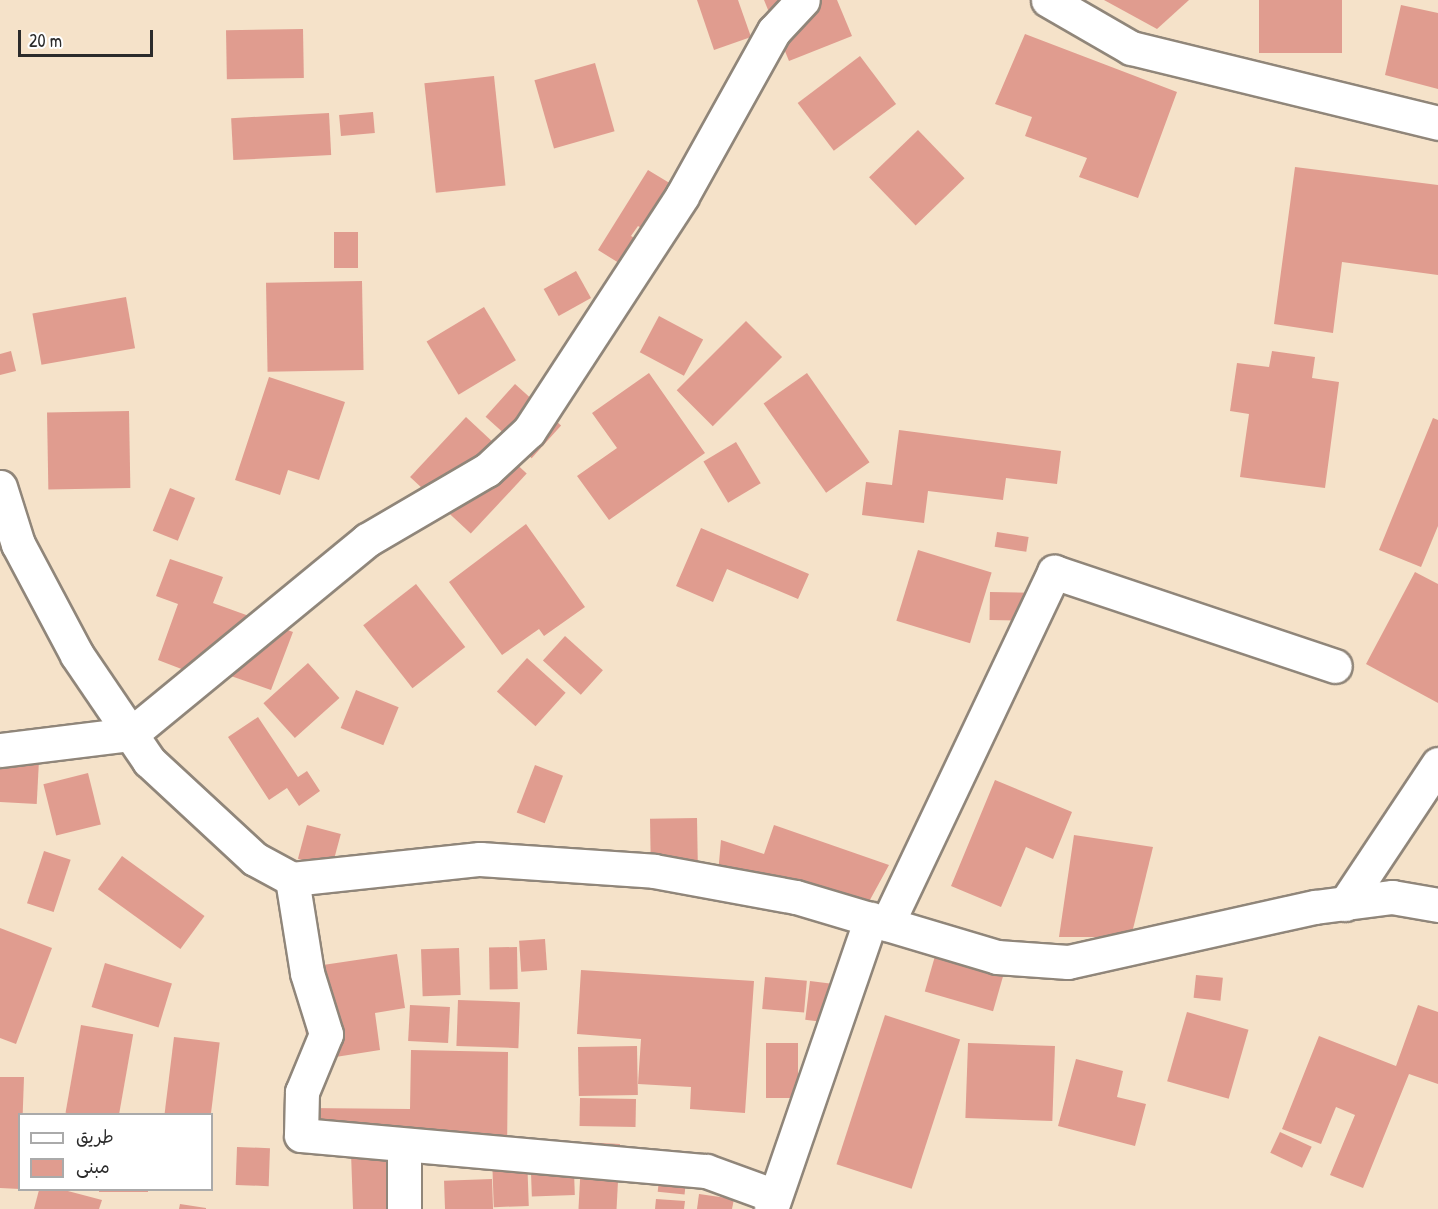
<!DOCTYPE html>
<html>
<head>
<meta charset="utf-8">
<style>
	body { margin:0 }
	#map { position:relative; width:1438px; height:1209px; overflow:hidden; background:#f5e2c9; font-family:"Patrick Hand","Playpen Sans Arabic",sans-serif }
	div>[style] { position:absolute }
	.building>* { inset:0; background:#e09c8f; transform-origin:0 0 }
	.roads { filter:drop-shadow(2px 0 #90867a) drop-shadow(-2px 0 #90867a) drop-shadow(0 2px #90867a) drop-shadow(0 -2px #90867a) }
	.pedestrian>* { height:33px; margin:-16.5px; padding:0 16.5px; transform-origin:16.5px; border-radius:16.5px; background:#fff }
	.minor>* { height:33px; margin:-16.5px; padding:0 16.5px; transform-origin:16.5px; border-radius:16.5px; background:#fff }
	.secondary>* { height:33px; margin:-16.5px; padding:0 16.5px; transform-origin:16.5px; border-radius:16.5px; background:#fff }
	span { translate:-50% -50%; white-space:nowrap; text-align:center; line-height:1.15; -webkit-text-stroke:5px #fff; paint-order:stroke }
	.legend { position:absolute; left:18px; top:1113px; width:195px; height:78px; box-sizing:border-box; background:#fff; border:2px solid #aaa; margin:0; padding:8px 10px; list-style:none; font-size:18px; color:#2b2b2b }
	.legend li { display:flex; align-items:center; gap:12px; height:30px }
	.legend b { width:30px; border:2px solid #aaa }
	.scale { position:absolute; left:18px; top:30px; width:135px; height:27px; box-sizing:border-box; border:3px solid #2b2b2b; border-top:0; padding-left:8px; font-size:18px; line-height:21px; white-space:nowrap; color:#2b2b2b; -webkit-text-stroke:4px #fff; paint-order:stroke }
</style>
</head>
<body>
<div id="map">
	<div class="building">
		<div style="clip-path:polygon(697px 0,738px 0,751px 37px,714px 50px)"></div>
		<div style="clip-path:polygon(764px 0,837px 0,852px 36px,789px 61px)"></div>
		<div style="clip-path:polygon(1104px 0,1189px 0,1157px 29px)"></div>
		<div style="left:1259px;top:0;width:83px;height:53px"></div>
		<div style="clip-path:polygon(1401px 5px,1438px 13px,1438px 89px,1385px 75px)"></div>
		<div style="left:303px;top:29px;width:49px;height:77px;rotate:89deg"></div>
		<div style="clip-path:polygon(1025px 34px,1177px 92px,1138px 198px,1079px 177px,1087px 158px,1025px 136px,1032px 117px,995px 104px)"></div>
		<div style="left:860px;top:56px;width:60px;height:78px;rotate:53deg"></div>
		<div style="left:595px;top:63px;width:71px;height:63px;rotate:74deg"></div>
		<div style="left:494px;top:76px;width:110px;height:70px;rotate:84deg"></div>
		<div style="left:373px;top:112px;width:21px;height:34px;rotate:85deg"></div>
		<div style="left:329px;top:113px;width:42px;height:98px;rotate:87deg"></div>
		<div style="left:918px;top:130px;width:67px;height:68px;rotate:46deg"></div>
		<div style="clip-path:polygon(1295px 167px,1438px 185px,1438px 275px,1342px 262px,1333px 333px,1274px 324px)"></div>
		<div style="clip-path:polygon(648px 170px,696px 199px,668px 244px,638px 226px,631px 236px,650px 247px,635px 273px,598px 250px)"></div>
		<div style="left:334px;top:232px;width:24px;height:36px"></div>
		<div style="left:576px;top:271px;width:31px;height:37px;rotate:61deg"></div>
		<div style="left:362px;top:281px;width:89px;height:96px;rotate:89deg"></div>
		<div style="left:126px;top:297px;width:52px;height:95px;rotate:80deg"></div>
		<div style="left:484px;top:307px;width:62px;height:67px;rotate:59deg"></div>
		<div style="left:659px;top:316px;width:50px;height:41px;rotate:28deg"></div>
		<div style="left:746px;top:321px;width:51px;height:98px;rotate:45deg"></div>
		<div style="clip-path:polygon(11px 351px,16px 371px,0 375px,0 354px)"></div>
		<div style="clip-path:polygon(1272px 351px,1315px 357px,1312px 378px,1339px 382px,1325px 488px,1240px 477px,1249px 414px,1230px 411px,1237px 363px,1269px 367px)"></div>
		<div style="clip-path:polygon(649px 373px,705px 453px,609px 520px,577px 476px,617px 448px,592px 413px)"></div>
		<div style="left:807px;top:373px;width:109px;height:53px;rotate:55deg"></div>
		<div style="clip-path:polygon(269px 377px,345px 402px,319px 480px,288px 470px,280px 495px,235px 480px)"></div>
		<div style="left:515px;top:384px;width:62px;height:44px;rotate:42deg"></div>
		<div style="left:129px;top:411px;width:77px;height:82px;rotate:89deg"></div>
		<div style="left:466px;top:417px;width:83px;height:82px;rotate:43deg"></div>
		<div style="clip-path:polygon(1433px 418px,1438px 420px,1438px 526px,1421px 567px,1379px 550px)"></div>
		<div style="clip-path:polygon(899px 430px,1061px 451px,1057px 484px,1006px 478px,1003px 500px,928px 491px,924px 523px,862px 515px,866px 482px,892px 485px)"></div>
		<div style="left:736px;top:442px;width:48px;height:38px;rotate:59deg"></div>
		<div style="left:170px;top:488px;width:27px;height:46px;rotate:22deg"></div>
		<div style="clip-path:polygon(526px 524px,585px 607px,544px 636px,539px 629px,502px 655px,449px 582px)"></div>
		<div style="clip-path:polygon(701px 528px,809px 574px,798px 599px,727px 569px,713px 602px,676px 586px)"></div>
		<div style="left:997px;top:532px;width:32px;height:15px;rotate:9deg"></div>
		<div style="left:918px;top:550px;width:77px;height:74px;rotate:17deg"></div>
		<div style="clip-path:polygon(170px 559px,223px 577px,213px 603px,293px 632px,271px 690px,208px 668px,205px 678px,158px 660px,178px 604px,156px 596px)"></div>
		<div style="clip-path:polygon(1415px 572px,1438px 584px,1438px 703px,1366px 664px)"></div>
		<div style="left:416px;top:584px;width:80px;height:67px;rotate:52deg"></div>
		<div style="left:990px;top:592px;width:42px;height:28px;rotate:1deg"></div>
		<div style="left:565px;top:636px;width:51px;height:33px;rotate:42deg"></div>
		<div style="left:527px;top:658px;width:52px;height:45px;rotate:42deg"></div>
		<div style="left:308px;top:663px;width:47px;height:60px;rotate:48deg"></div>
		<div style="left:356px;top:690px;width:46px;height:41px;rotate:22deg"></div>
		<div style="clip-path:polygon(258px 717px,298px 777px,307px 771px,320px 791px,299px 806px,287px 788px,269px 800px,228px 737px)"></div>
		<div style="left:0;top:740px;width:40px;height:62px;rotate:3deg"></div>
		<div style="left:535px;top:765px;width:30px;height:51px;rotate:21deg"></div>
		<div style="left:88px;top:773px;width:53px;height:46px;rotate:76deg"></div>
		<div style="clip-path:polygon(995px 780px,1072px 812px,1053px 859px,1026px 847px,1001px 907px,951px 886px)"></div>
		<div style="left:697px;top:818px;width:43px;height:47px;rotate:89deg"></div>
		<div style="left:307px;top:825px;width:35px;height:35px;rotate:15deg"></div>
		<div style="clip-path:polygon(774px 825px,889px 865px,865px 909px,718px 874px,721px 840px,764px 854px)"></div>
		<div style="clip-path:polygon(1074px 835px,1153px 847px,1131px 937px,1059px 937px)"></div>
		<div style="left:44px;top:851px;width:28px;height:55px;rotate:18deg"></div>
		<div style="left:122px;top:856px;width:102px;height:41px;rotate:36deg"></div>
		<div style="clip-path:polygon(0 928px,52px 948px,16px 1044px,0 1038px)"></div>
		<div style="left:545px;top:939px;width:31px;height:26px;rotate:86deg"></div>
		<div style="left:517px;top:947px;width:42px;height:28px;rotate:89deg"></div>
		<div style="left:459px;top:948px;width:47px;height:38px;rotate:88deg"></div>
		<div style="clip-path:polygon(397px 954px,405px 1008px,375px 1013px,380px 1050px,310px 1061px,296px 969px)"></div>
		<div style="left:935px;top:956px;width:71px;height:37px;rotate:16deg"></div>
		<div style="left:105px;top:963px;width:70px;height:46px;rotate:17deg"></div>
		<div style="clip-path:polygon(581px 970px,754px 981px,745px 1113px,690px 1109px,691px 1087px,638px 1084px,641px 1039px,577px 1034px)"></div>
		<div style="left:1196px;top:975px;width:27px;height:23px;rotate:6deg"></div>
		<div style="left:765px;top:977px;width:42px;height:32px;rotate:5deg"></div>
		<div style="left:810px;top:981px;width:26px;height:39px;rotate:7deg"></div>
		<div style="left:458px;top:1000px;width:62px;height:46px;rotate:2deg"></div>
		<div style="left:410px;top:1005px;width:40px;height:36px;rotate:3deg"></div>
		<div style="clip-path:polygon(1418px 1005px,1438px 1012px,1438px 1084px,1409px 1074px,1363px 1188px,1330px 1175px,1355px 1115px,1336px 1107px,1321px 1144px,1282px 1129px,1319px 1036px,1396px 1066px)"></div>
		<div style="left:1187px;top:1012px;width:64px;height:72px;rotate:16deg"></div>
		<div style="left:885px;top:1015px;width:79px;height:157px;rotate:18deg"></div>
		<div style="left:81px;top:1025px;width:53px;height:89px;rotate:10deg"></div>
		<div style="left:174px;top:1037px;width:46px;height:78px;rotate:7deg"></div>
		<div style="left:766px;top:1043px;width:32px;height:55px"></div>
		<div style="left:968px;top:1043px;width:87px;height:75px;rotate:2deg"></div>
		<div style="left:637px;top:1046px;width:49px;height:59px;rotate:89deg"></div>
		<div style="clip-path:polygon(411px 1050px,508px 1052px,507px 1156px,407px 1154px,408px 1209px,353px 1209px,351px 1153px,308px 1154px,307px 1108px,410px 1109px)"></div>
		<div style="clip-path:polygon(1076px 1059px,1123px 1071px,1117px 1097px,1146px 1104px,1135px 1146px,1058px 1126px)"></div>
		<div style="clip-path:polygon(0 1077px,24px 1077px,20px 1189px,0 1188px)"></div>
		<div style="left:580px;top:1098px;width:56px;height:28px;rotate:1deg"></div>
		<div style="left:1280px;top:1132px;width:35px;height:23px;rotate:25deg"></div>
		<div style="left:582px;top:1142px;width:38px;height:67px;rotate:3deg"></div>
		<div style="left:573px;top:1143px;width:52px;height:43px;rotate:88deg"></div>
		<div style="left:237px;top:1147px;width:33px;height:38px;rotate:2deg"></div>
		<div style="left:662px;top:1151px;width:27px;height:41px;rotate:6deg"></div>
		<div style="left:527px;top:1155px;width:51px;height:35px;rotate:88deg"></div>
		<div style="left:492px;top:1179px;width:30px;height:48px;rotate:88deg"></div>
		<div style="clip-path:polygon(39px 1190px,64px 1190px,102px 1200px,99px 1209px,34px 1209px)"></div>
		<div style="left:99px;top:1190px;width:49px;height:2px"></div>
		<div style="clip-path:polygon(699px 1194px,734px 1199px,732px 1209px,697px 1209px)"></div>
		<div style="clip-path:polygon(656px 1199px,685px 1201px,684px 1209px,655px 1209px)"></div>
		<div style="clip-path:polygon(180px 1204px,206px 1208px,206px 1209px,179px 1209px)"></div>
	</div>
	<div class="roads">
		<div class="pedestrian">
			<div style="left:0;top:750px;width:132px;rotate:-7deg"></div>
			<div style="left:131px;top:734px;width:306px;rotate:-39.4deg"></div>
			<div style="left:367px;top:540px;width:139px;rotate:-30.3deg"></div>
			<div style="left:487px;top:470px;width:57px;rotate:-42.9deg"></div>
			<div style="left:529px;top:431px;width:280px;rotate:-56.9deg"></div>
			<div style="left:682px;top:196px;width:189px;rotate:-60.9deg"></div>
			<div style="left:774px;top:31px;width:42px;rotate:-46.9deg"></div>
			<div style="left:292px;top:879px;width:95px;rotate:80.9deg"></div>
			<div style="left:307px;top:973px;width:64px;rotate:72.7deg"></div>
			<div style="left:326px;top:1034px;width:63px;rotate:112.5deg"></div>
			<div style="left:302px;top:1092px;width:43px;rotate:91.3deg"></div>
			<div style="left:301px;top:1135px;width:407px;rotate:5.1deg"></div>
			<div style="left:706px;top:1171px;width:70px;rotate:20deg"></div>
			<div style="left:404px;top:1145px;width:64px;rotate:90deg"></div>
		</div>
		<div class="minor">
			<div style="left:0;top:487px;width:60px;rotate:72.5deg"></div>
			<div style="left:18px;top:544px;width:126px;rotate:62deg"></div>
			<div style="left:77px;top:655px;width:128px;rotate:55.8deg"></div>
			<div style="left:149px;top:761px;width:144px;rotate:42.8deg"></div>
			<div style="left:255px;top:859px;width:42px;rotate:28.4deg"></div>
			<div style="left:292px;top:879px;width:189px;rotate:-6.1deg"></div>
			<div style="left:480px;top:859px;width:174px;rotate:3.9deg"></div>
			<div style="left:654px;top:871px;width:144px;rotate:10.4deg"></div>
			<div style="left:796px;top:897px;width:210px;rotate:16.6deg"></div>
			<div style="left:997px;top:957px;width:71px;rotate:4deg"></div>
			<div style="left:1068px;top:962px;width:253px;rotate:-12.6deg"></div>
			<div style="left:1315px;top:907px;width:78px;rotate:-7.4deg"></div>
			<div style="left:1392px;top:897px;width:47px;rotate:9.9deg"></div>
			<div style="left:1345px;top:904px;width:168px;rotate:-56.4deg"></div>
			<div style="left:887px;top:924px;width:390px;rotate:-64.6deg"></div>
			<div style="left:1054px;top:572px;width:296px;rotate:18.5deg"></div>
			<div style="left:771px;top:1209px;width:307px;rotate:-71deg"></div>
		</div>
		<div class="secondary">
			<div style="left:1048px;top:0;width:96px;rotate:30deg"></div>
			<div style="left:1131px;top:48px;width:316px;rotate:13.7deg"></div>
		</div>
	</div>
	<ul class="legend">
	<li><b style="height:8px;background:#fff"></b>طريق</li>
	<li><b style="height:16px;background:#e09c8f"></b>مبنى</li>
	</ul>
	<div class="scale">20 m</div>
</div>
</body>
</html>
